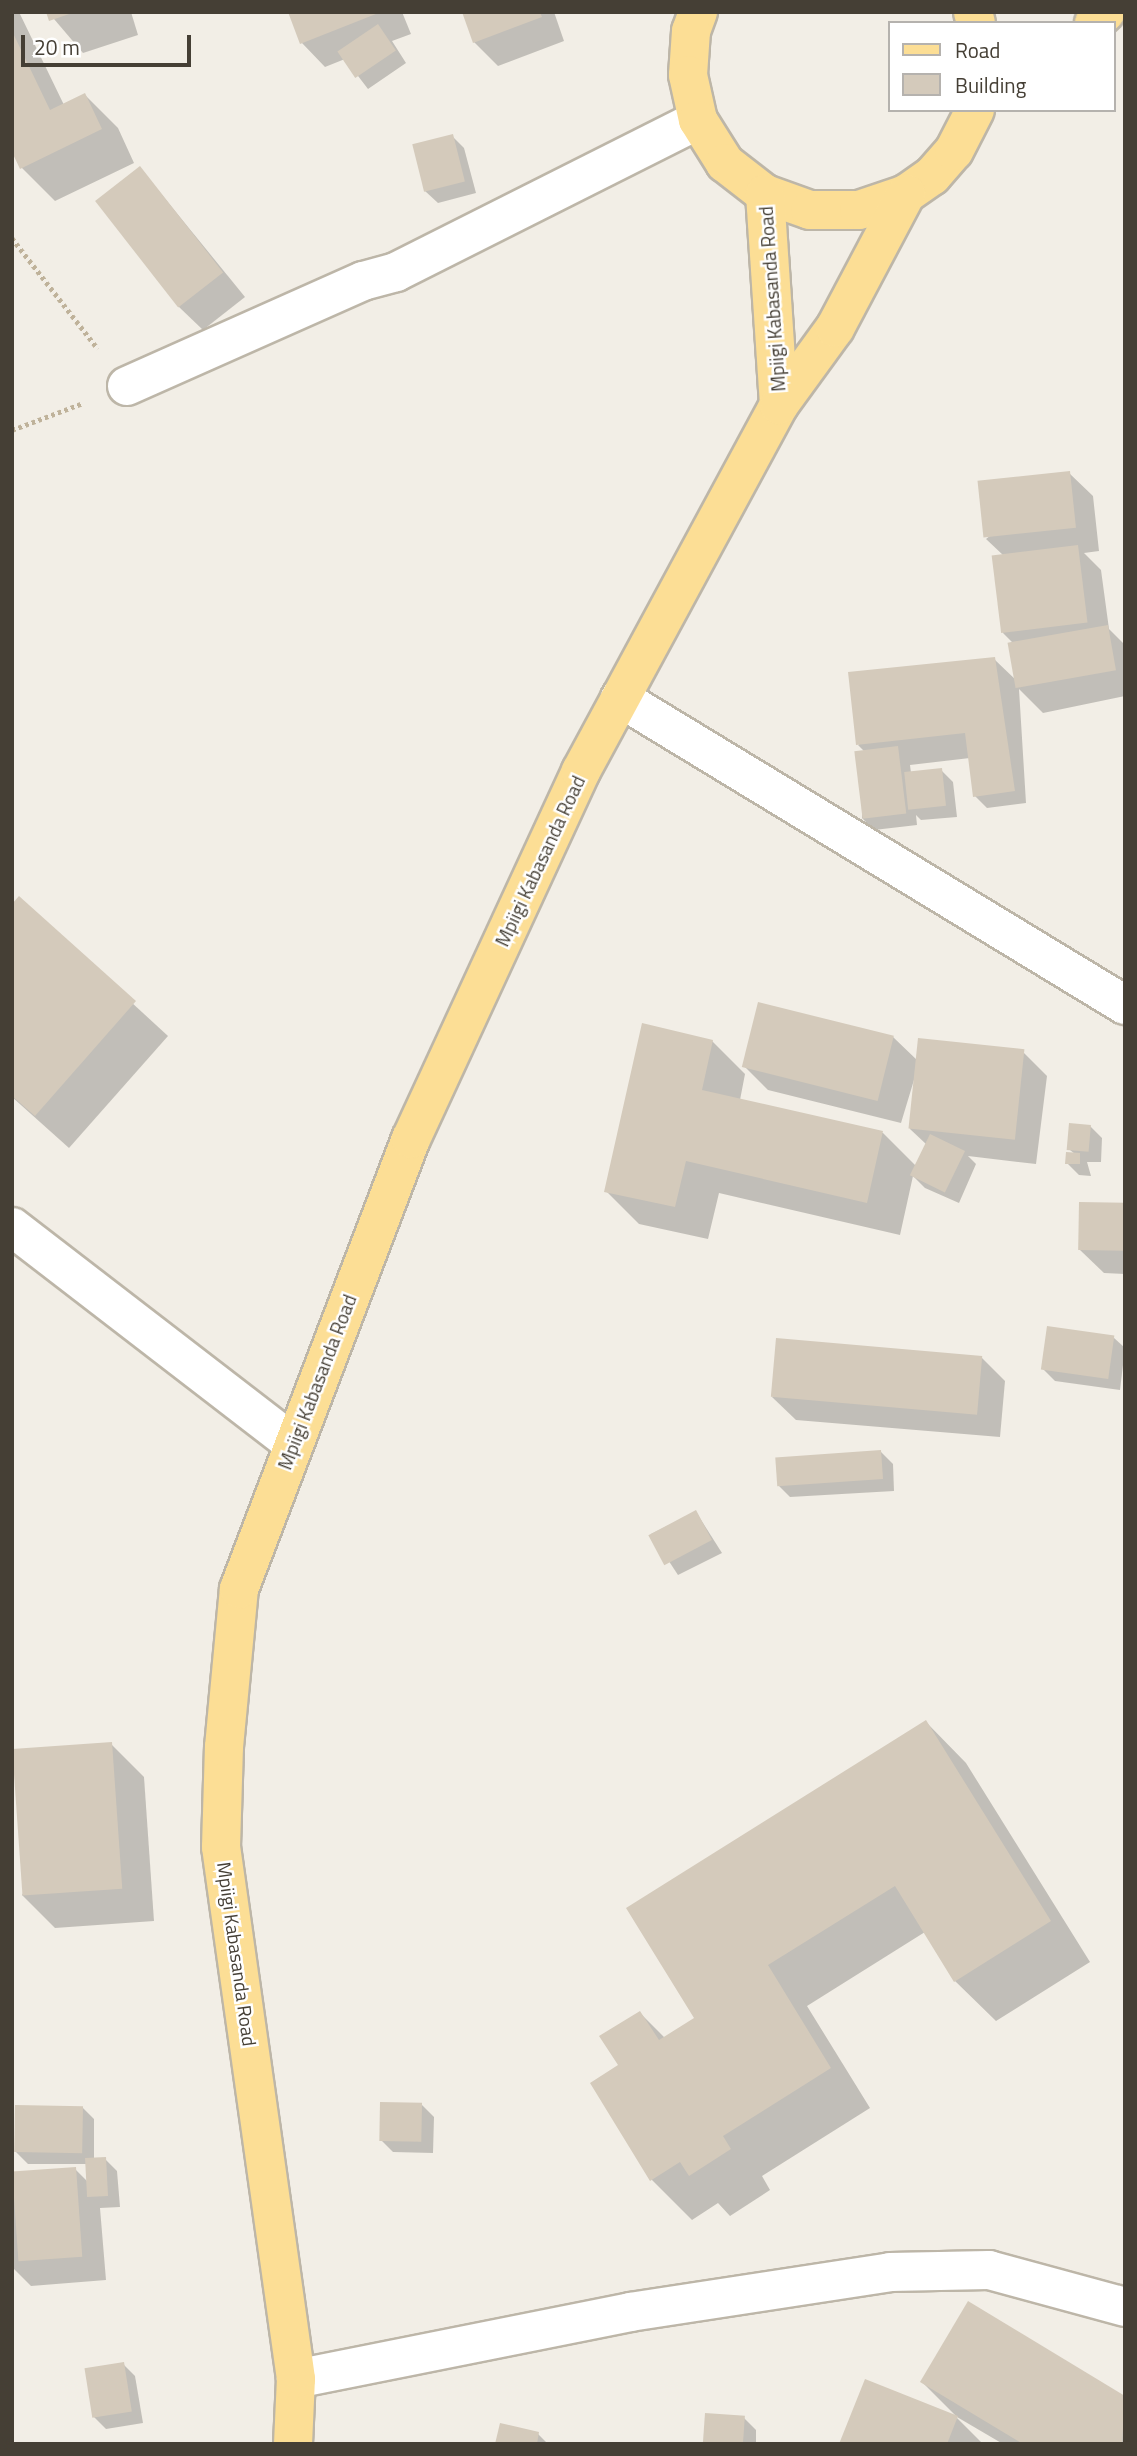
<!DOCTYPE html>
<html>
<head>
<meta charset="utf-8">
<style>
	body { margin:0 }
	#map { position:relative; width:1137px; height:2456px; overflow:hidden; background:#f2eee6; font-family:"Titillium Web",sans-serif }
	div>[style] { position:absolute }
	.shadow>* { inset:0; background:#0003 }
	.building>* { inset:0; background:#d4cabb; transform-origin:0 0 }
	.path>* { height:4.5px; margin-top:-2.25px; transform-origin:0; background:repeating-linear-gradient(90deg,#bfb29a 0 3.5px,transparent 0 7px) }
	.roads { filter:drop-shadow(2px 0 #bdb6a8) drop-shadow(-2px 0 #bdb6a8) drop-shadow(0 2px #bdb6a8) drop-shadow(0 -2px #bdb6a8) }
	.minor>* { height:38px; margin:-19px; padding:0 19px; transform-origin:19px; border-radius:19px; background:#fff }
	.major>* { height:38px; margin:-19px; padding:0 19px; transform-origin:19px; border-radius:19px; background:#fcde95 }
	span { translate:-50% -50%; white-space:nowrap; text-align:center; line-height:1.15; -webkit-text-stroke:5px #fff; paint-order:stroke }
	.street-label { font-size:19px; color:#453f35 }
	.frame { position:absolute; inset:0; border:14px solid #453f35; pointer-events:none }
	.legend { position:absolute; left:888px; top:21px; width:228px; height:91px; box-sizing:border-box; background:#fff; border:2px solid #b5b2ae; margin:0; padding:9px 12px; list-style:none; font-size:21px; color:#453f35 }
	.legend li { display:flex; align-items:center; gap:14px; height:35px }
	.legend b { width:35px; border:2px solid #b5b2ae }
	.scale { position:absolute; left:21px; top:35px; width:170px; height:32px; box-sizing:border-box; border:4px solid #453f35; border-top:0; padding-left:9px; font-size:21px; line-height:24px; white-space:nowrap; color:#453f35; -webkit-text-stroke:5px #fff; paint-order:stroke }
</style>
</head>
<body>
<div id="map">
	<div class="shadow">
		<div style="clip-path:polygon(12px 12px,19px 12px,64px 105px,85px 95px,118px 128px,134px 163px,55px 201px,22px 168px,12px 148px)"></div>
		<div style="clip-path:polygon(48px 12px,131px 12px,138px 35px,83px 53px)"></div>
		<div style="clip-path:polygon(290px 12px,402px 12px,411px 34px,392px 41px,406px 63px,368px 89px,345px 59px,325px 67px,302px 43px)"></div>
		<div style="clip-path:polygon(464px 12px,554px 12px,564px 41px,498px 66px,474px 42px)"></div>
		<div style="clip-path:polygon(452px 136px,464px 148px,476px 193px,438px 203px,425px 191px)"></div>
		<div style="clip-path:polygon(140px 168px,245px 297px,203px 330px,179px 307px)"></div>
		<div style="clip-path:polygon(1069px 473px,1093px 496px,1099px 551px,1084px 553px,1101px 570px,1109px 629px,1125px 645px,1125px 696px,1043px 713px,1019px 689px,1026px 803px,987px 808px,975px 796px,970px 758px,910px 765px,911px 773px,941px 770px,953px 782px,957px 817px,921px 820px,916px 815px,917px 825px,874px 830px,862px 818px,865px 752px,858px 745px,994px 659px,1018px 682px,1016px 646px,1003px 633px,1004px 556px,986px 539px)"></div>
		<div style="clip-path:polygon(19px 899px,168px 1036px,69px 1148px,12px 1097px,12px 906px)"></div>
		<div style="clip-path:polygon(893px 1037px,918px 1061px,1023px 1052px,1047px 1076px,1036px 1164px,968px 1156px,976px 1164px,959px 1203px,925px 1188px,913px 1176px,900px 1235px,719px 1193px,708px 1239px,639px 1224px,606px 1191px,712px 1041px,745px 1074px,740px 1100px,883px 1133px,917px 1167px,927px 1145px,910px 1129px,917px 1070px,901px 1123px,768px 1090px,745px 1067px)"></div>
		<div style="clip-path:polygon(1090px 1126px,1102px 1138px,1101px 1162px,1087px 1162px,1091px 1176px,1079px 1175px,1067px 1163px,1075px 1154px,1070px 1150px)"></div>
		<div style="clip-path:polygon(1125px 1205px,1125px 1274px,1104px 1273px,1080px 1250px)"></div>
		<div style="clip-path:polygon(1113px 1337px,1125px 1348px,1120px 1390px,1055px 1381px,1043px 1369px)"></div>
		<div style="clip-path:polygon(981px 1357px,1005px 1381px,1000px 1437px,796px 1420px,772px 1397px)"></div>
		<div style="clip-path:polygon(881px 1452px,893px 1464px,894px 1491px,790px 1497px,778px 1485px)"></div>
		<div style="clip-path:polygon(696px 1512px,722px 1553px,678px 1575px,651px 1534px)"></div>
		<div style="clip-path:polygon(926px 1722px,966px 1763px,1090px 1962px,996px 2021px,955px 1981px,925px 1932px,807px 2006px,870px 2108px,762px 2176px,770px 2190px,730px 2216px,718px 2203px,692px 2220px,652px 2180px,620px 2066px,640px 2013px,665px 2038px,696px 2019px)"></div>
		<div style="clip-path:polygon(111px 1744px,144px 1777px,154px 1921px,55px 1928px,22px 1895px)"></div>
		<div style="clip-path:polygon(422px 2105px,434px 2117px,433px 2153px,393px 2152px,381px 2140px)"></div>
		<div style="clip-path:polygon(82px 2107px,94px 2119px,94px 2160px,105px 2159px,117px 2171px,120px 2207px,100px 2208px,106px 2280px,31px 2286px,12px 2267px,12px 2173px,75px 2169px,89px 2183px,88px 2164px,28px 2164px,16px 2152px)"></div>
		<div style="clip-path:polygon(123px 2364px,135px 2376px,143px 2423px,106px 2429px,94px 2417px)"></div>
		<div style="clip-path:polygon(866px 2382px,957px 2418px,983px 2444px,841px 2444px)"></div>
		<div style="clip-path:polygon(922px 2382px,1125px 2399px,1125px 2444px,1003px 2444px,957px 2417px)"></div>
		<div style="clip-path:polygon(744px 2418px,756px 2430px,756px 2444px,705px 2444px)"></div>
		<div style="clip-path:polygon(538px 2434px,548px 2444px,497px 2444px)"></div>
	</div>
	<div class="building">
		<div style="clip-path:polygon(46px 12px,72px 12px,72px 13px,49px 21px)"></div>
		<div style="clip-path:polygon(288px 12px,381px 12px,300px 44px)"></div>
		<div style="clip-path:polygon(462px 12px,540px 12px,542px 17px,473px 43px)"></div>
		<div style="left:378px;top:24px;width:32px;height:49px;rotate:56deg"></div>
		<div style="clip-path:polygon(12px 31px,50px 110px,85px 93px,102px 129px,20px 169px,12px 152px)"></div>
		<div style="left:453px;top:134px;width:49px;height:42px;rotate:76deg"></div>
		<div style="left:140px;top:166px;width:135px;height:57px;rotate:52deg"></div>
		<div style="left:1070px;top:471px;width:57px;height:93px;rotate:84deg"></div>
		<div style="left:1078px;top:545px;width:78px;height:87px;rotate:83deg"></div>
		<div style="left:1108px;top:625px;width:46px;height:102px;rotate:80deg"></div>
		<div style="clip-path:polygon(995px 657px,1015px 791px,973px 797px,965px 733px,856px 745px,848px 672px)"></div>
		<div style="left:898px;top:746px;width:68px;height:44px;rotate:83deg"></div>
		<div style="left:942px;top:768px;width:38px;height:38px;rotate:84deg"></div>
		<div style="clip-path:polygon(19px 896px,136px 1001px,35px 1116px,12px 1096px,12px 904px)"></div>
		<div style="left:758px;top:1002px;width:140px;height:67px;rotate:14deg"></div>
		<div style="clip-path:polygon(642px 1023px,713px 1040px,702px 1090px,883px 1131px,867px 1203px,686px 1161px,675px 1207px,604px 1192px)"></div>
		<div style="left:918px;top:1038px;width:107px;height:91px;rotate:6deg"></div>
		<div style="left:1069px;top:1123px;width:22px;height:27px;rotate:5deg"></div>
		<div style="left:930px;top:1134px;width:39px;height:46px;rotate:26deg"></div>
		<div style="clip-path:polygon(1066px 1152px,1080px 1153px,1080px 1164px,1065px 1164px)"></div>
		<div style="left:1079px;top:1202px;width:46px;height:48px;rotate:1deg"></div>
		<div style="left:1047px;top:1326px;width:68px;height:44px;rotate:8deg"></div>
		<div style="left:776px;top:1338px;width:207px;height:59px;rotate:5deg"></div>
		<div style="left:881px;top:1450px;width:29px;height:106px;rotate:86deg"></div>
		<div style="left:696px;top:1510px;width:34px;height:54px;rotate:62deg"></div>
		<div style="clip-path:polygon(926px 1720px,1051px 1921px,954px 1982px,895px 1886px,768px 1965px,831px 2068px,723px 2136px,731px 2149px,689px 2176px,680px 2162px,650px 2181px,590px 2083px,618px 2065px,599px 2036px,640px 2011px,659px 2040px,694px 2018px,626px 1908px)"></div>
		<div style="left:112px;top:1742px;width:147px;height:100px;rotate:86deg"></div>
		<div style="left:380px;top:2102px;width:42px;height:39px;rotate:1deg"></div>
		<div style="left:15px;top:2105px;width:68px;height:47px;rotate:1deg"></div>
		<div style="left:106px;top:2157px;width:39px;height:21px;rotate:87deg"></div>
		<div style="left:76px;top:2167px;width:90px;height:64px;rotate:86deg"></div>
		<div style="clip-path:polygon(968px 2301px,1125px 2396px,1122px 2444px,1023px 2444px,920px 2382px)"></div>
		<div style="left:124px;top:2362px;width:50px;height:40px;rotate:81deg"></div>
		<div style="clip-path:polygon(865px 2379px,958px 2416px,947px 2444px,839px 2444px)"></div>
		<div style="left:705px;top:2413px;width:40px;height:31px;rotate:4deg"></div>
		<div style="clip-path:polygon(500px 2423px,539px 2432px,537px 2444px,495px 2444px)"></div>
	</div>
	<div class="path">
		<div style="left:12px;top:238px;width:140px;rotate:52.2deg"></div>
		<div style="left:12px;top:430px;width:76px;rotate:-20.8deg"></div>
	</div>
	<div class="roads">
		<div class="minor">
			<div style="left:127px;top:386px;width:258px;rotate:-24deg"></div>
			<div style="left:363px;top:281px;width:34px;rotate:-15deg"></div>
			<div style="left:396px;top:272px;width:338px;rotate:-26.7deg"></div>
			<div style="left:620px;top:698px;width:591px;rotate:31.3deg"></div>
			<div style="left:12px;top:1227px;width:354px;rotate:37.6deg"></div>
			<div style="left:296px;top:2379px;width:341px;rotate:-11.3deg"></div>
			<div style="left:630px;top:2312px;width:263px;rotate:-8.7deg"></div>
			<div style="left:890px;top:2272px;width:99px;rotate:-1.2deg"></div>
			<div style="left:989px;top:2270px;width:141px;rotate:15.2deg"></div>
		</div>
		<div class="major">
			<div style="left:698px;top:12px;width:20px;rotate:110deg"></div>
			<div style="left:691px;top:31px;width:44px;rotate:93.9deg"></div>
			<div style="left:688px;top:75px;width:46px;rotate:77.5deg"></div>
			<div style="left:698px;top:120px;width:51px;rotate:57.9deg"></div>
			<div style="left:725px;top:163px;width:51px;rotate:37.8deg"></div>
			<div style="left:765px;top:194px;width:48px;rotate:19.6deg"></div>
			<div style="left:810px;top:210px;width:49px"></div>
			<div style="left:859px;top:210px;width:50px;rotate:-18.8deg"></div>
			<div style="left:906px;top:194px;width:32px;rotate:-35deg"></div>
			<div style="left:932px;top:176px;width:33px;rotate:-49deg"></div>
			<div style="left:954px;top:151px;width:46px;rotate:-62.9deg"></div>
			<div style="left:973px;top:12px;width:11px;rotate:75deg"></div>
			<div style="left:1094px;top:23px;width:16px;rotate:-43deg"></div>
			<div style="left:765px;top:194px;width:211px;rotate:86.2deg"></div>
			<div style="left:293px;top:2444px;width:65px;rotate:-87.4deg"></div>
			<div style="left:296px;top:2379px;width:537px;rotate:-98.02deg"></div>
			<div style="left:221px;top:1847px;width:100px;rotate:-88.3deg"></div>
			<div style="left:224px;top:1747px;width:159px;rotate:-84.6deg"></div>
			<div style="left:239px;top:1589px;width:482px;rotate:-69.1deg"></div>
			<div style="left:411px;top:1139px;width:405px;rotate:-65.2deg"></div>
			<div style="left:581px;top:771px;width:416px;rotate:-61.6deg"></div>
			<div style="left:779px;top:405px;width:95px;rotate:-54deg"></div>
			<div style="left:835px;top:328px;width:152px;rotate:-62.1deg"></div>
		</div>
	</div>
	<div class="street-label">
		<span style="left:772px;top:299px;rotate:-94deg">Mpiigi Kabasanda Road</span>
		<span style="left:540px;top:861px;rotate:-65deg">Mpiigi Kabasanda Road</span>
		<span style="left:317px;top:1382px;rotate:-69deg">Mpiigi Kabasanda Road</span>
		<span style="left:237px;top:1954px;rotate:82deg">Mpiigi Kabasanda Road</span>
	</div>
	<div class="frame"></div>
	<ul class="legend">
	<li><b style="height:9px;background:#fcde95"></b>Road</li>
	<li><b style="height:19px;background:#d4cabb"></b>Building</li>
	</ul>
	<div class="scale">20 m</div>
</div>
</body>
</html>
